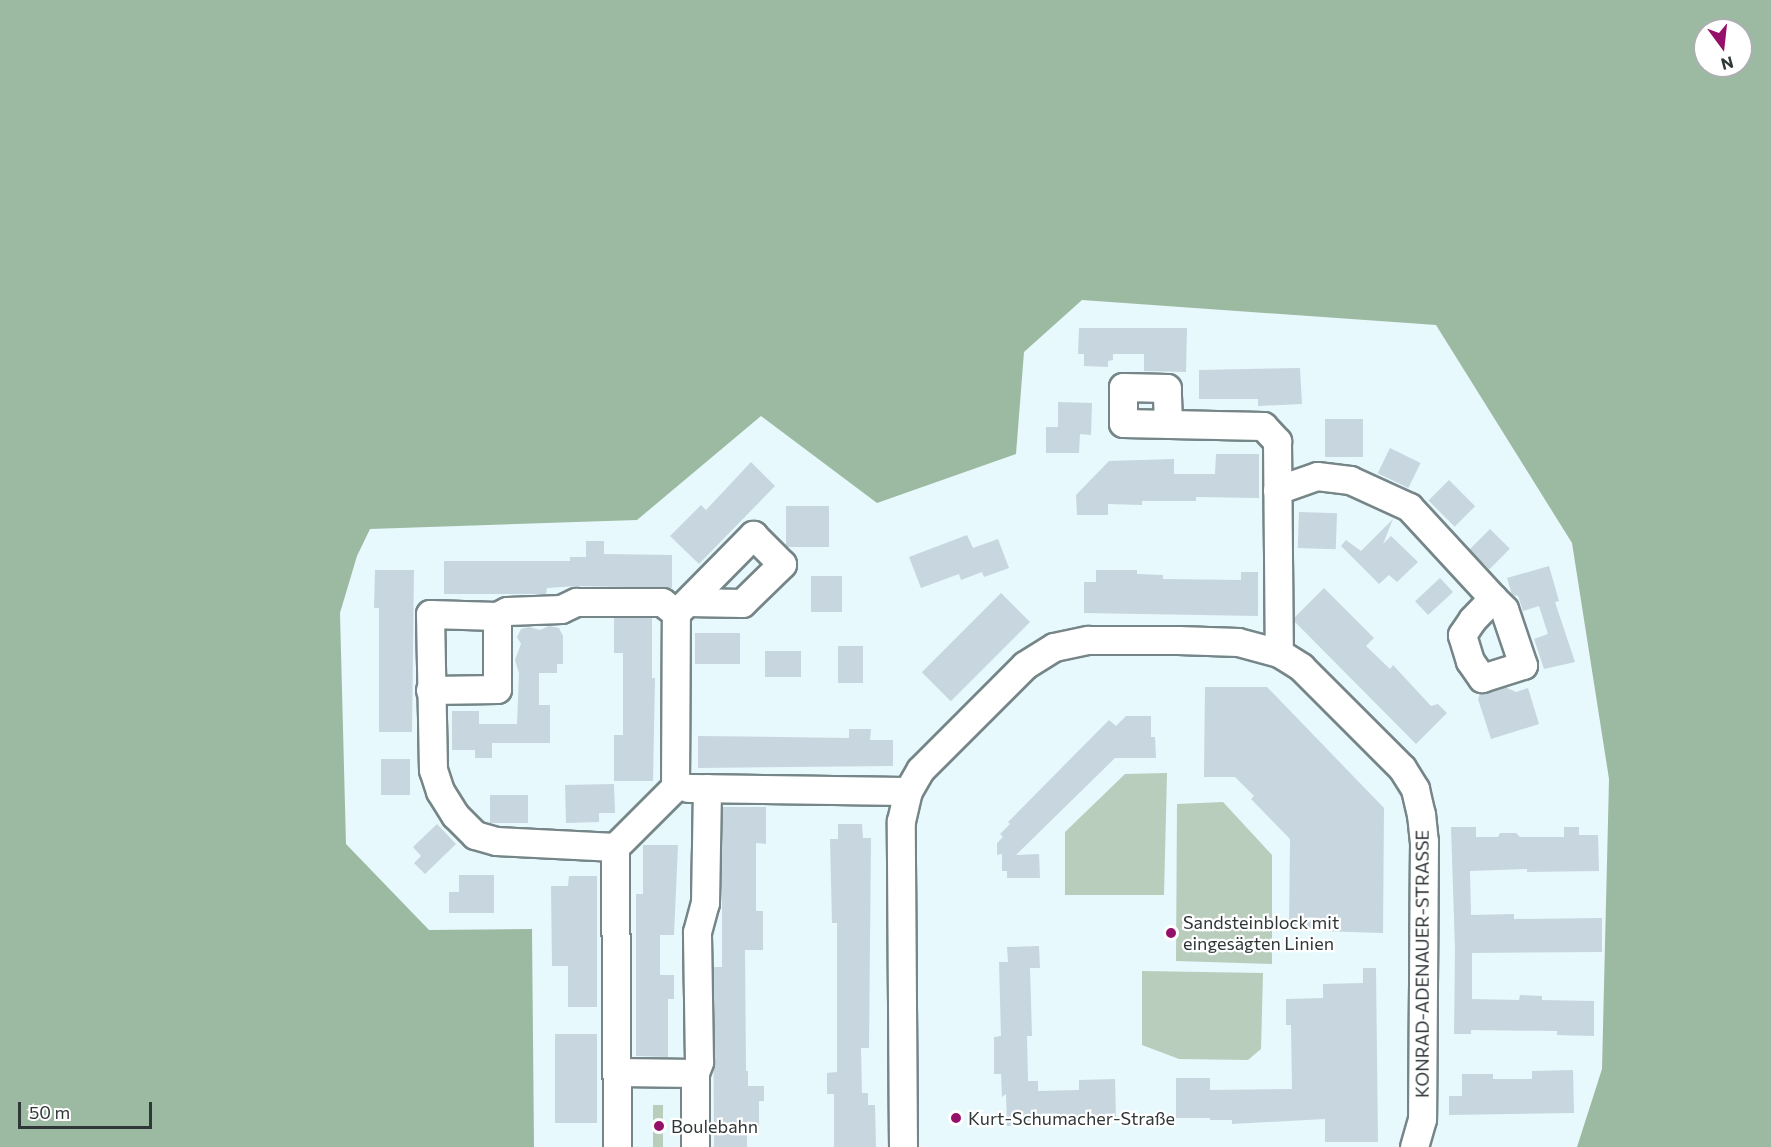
<!DOCTYPE html>
<html>
<head>
<meta charset="utf-8">
<style>
	body { margin:0 }
	#map { position:relative; width:1771px; height:1147px; overflow:hidden; background:#e7f9fc; font-family:Commissioner,sans-serif }
	div>[style] { position:absolute }
	.green>* { inset:0; background:#b9cdbd; transform-origin:0 0 }
	.forest>* { inset:0; background:#9cbaa2 }
	.building>* { inset:0; background:#c8d6df; transform-origin:0 0 }
	.roads { filter:drop-shadow(2px 0 #768688) drop-shadow(-2px 0 #768688) drop-shadow(0 2px #768688) drop-shadow(0 -2px #768688) }
	.minor>* { height:27px; margin:-13.5px; padding:0 13.5px; transform-origin:13.5px; border-radius:13.5px; background:#fff }
	.dots>* { width:16px; height:16px; translate:-50% -50%; box-sizing:border-box; border:3px solid #fff; border-radius:50% }
	span { translate:-50% -50%; white-space:nowrap; text-align:center; line-height:1.15; -webkit-text-stroke:4.5px #fff; paint-order:stroke }
	.poi-label { font-size:18px; color:#303738 }
	.left { translate:0 -50%; text-align:left }
	.street-label { font-size:18px; color:#303738 }
	.north { position:absolute; left:1693px; top:18px; width:60px; height:60px; box-sizing:border-box; background:#fff; border:2px solid #acafaf; border-radius:50%; rotate:165deg; font-size:16px; font-weight:700; line-height:24px; text-align:center; color:#303738 }
	.north::after { content:''; display:block; margin:auto; width:21px; height:27px; background:#951169; clip-path:polygon(50% 0,100% 100%,50% 72%,0 100%) }
	.scale { position:absolute; left:18px; top:1102px; width:134px; height:27px; box-sizing:border-box; border:3px solid #303738; border-top:0; padding-left:8px; font-size:18px; line-height:21px; white-space:nowrap; color:#303738; -webkit-text-stroke:4px #fff; paint-order:stroke }
</style>
</head>
<body>
<div id="map">
	<div class="green">
		<div style="clip-path:polygon(1167px 773px,1164px 895px,1065px 895px,1065px 832px,1125px 774px)"></div>
		<div style="clip-path:polygon(1223px 802px,1272px 855px,1272px 964px,1176px 961px,1177px 804px)"></div>
		<div style="clip-path:polygon(1142px 971px,1263px 973px,1261px 1049px,1248px 1060px,1179px 1059px,1142px 1045px)"></div>
		<div style="left:653px;top:1105px;width:10px;height:42px"></div>
	</div>
	<div class="forest">
		<div style="clip-path:polygon(evenodd,0 0,1771px 0,1771px 1147px,1577px 1147px,1602px 1069px,1609px 779px,1572px 543px,1436px 325px,1082px 300px,1024px 352px,1016px 454px,877px 503px,761px 416px,637px 520px,370px 529px,357px 556px,340px 613px,346px 844px,429px 930px,532px 929px,534px 1147px,0 1147px,0 0,1705px 30px,1741px 30px,1741px 66px,1705px 66px,1705px 30px)"></div>
	</div>
	<div class="building">
		<div style="clip-path:polygon(1079px 328px,1187px 328px,1186px 372px,1144px 371px,1144px 354px,1113px 354px,1113px 360px,1108px 361px,1108px 367px,1084px 366px,1084px 354px,1078px 354px)"></div>
		<div style="clip-path:polygon(1300px 368px,1302px 404px,1258px 406px,1258px 399px,1199px 399px,1199px 370px)"></div>
		<div style="clip-path:polygon(1058px 402px,1092px 403px,1091px 435px,1080px 434px,1079px 453px,1046px 453px,1046px 427px,1058px 427px)"></div>
		<div style="left:1325px;top:419px;width:38px;height:38px"></div>
		<div style="left:1390px;top:448px;width:34px;height:28px;rotate:26deg"></div>
		<div style="clip-path:polygon(1216px 454px,1259px 454px,1259px 498px,1196px 497px,1196px 501px,1142px 501px,1142px 505px,1108px 504px,1108px 515px,1077px 515px,1076px 495px,1109px 461px,1174px 459px,1174px 474px,1215px 474px)"></div>
		<div style="clip-path:polygon(751px 462px,775px 486px,699px 564px,670px 536px,701px 505px,706px 510px)"></div>
		<div style="left:1449px;top:480px;width:37px;height:29px;rotate:45deg"></div>
		<div style="left:786px;top:506px;width:43px;height:41px"></div>
		<div style="left:1299px;top:512px;width:38px;height:36px;rotate:2deg"></div>
		<div style="clip-path:polygon(1393px 519px,1383px 544px,1391px 536px,1418px 562px,1397px 582px,1389px 575px,1379px 584px,1341px 546px,1346px 540px,1361px 551px)"></div>
		<div style="left:1490px;top:529px;width:28px;height:29px;rotate:45deg"></div>
		<div style="clip-path:polygon(967px 535px,973px 548px,998px 539px,1009px 568px,984px 577px,982px 572px,961px 580px,959px 574px,921px 588px,909px 557px)"></div>
		<div style="clip-path:polygon(586px 541px,604px 541px,604px 554px,672px 555px,672px 588px,576px 586px,547px 588px,546px 594px,444px 594px,444px 561px,570px 561px,570px 557px,586px 557px)"></div>
		<div style="clip-path:polygon(1549px 566px,1559px 601px,1555px 602px,1575px 662px,1544px 669px,1534px 639px,1548px 634px,1539px 606px,1523px 611px,1518px 596px,1512px 595px,1507px 578px)"></div>
		<div style="clip-path:polygon(375px 570px,414px 570px,412px 732px,379px 732px,379px 608px,374px 608px)"></div>
		<div style="clip-path:polygon(1096px 570px,1137px 570px,1137px 574px,1163px 575px,1163px 579px,1241px 580px,1241px 572px,1258px 572px,1258px 616px,1084px 613px,1084px 582px,1096px 582px)"></div>
		<div style="left:811px;top:576px;width:31px;height:36px"></div>
		<div style="left:1440px;top:578px;width:19px;height:34px;rotate:47deg"></div>
		<div style="clip-path:polygon(1324px 588px,1374px 638px,1366px 646px,1390px 669px,1393px 665px,1431px 706px,1438px 704px,1447px 713px,1416px 744px,1294px 621px,1294px 618px)"></div>
		<div style="left:1001px;top:593px;width:41px;height:112px;rotate:45deg"></div>
		<div style="clip-path:polygon(614px 618px,652px 618px,652px 678px,655px 678px,653px 781px,614px 781px,614px 735px,623px 735px,623px 653px,614px 653px)"></div>
		<div style="clip-path:polygon(549px 626px,559px 628px,563px 636px,563px 664px,557px 664px,557px 673px,539px 673px,539px 705px,550px 705px,550px 743px,492px 743px,492px 758px,475px 758px,475px 750px,452px 750px,452px 711px,479px 711px,479px 724px,517px 724px,519px 673px,515px 660px,521px 644px,517px 637px,521px 629px,529px 627px,540px 630px)"></div>
		<div style="left:695px;top:633px;width:45px;height:31px"></div>
		<div style="left:838px;top:646px;width:25px;height:37px"></div>
		<div style="left:765px;top:651px;width:36px;height:26px"></div>
		<div style="clip-path:polygon(1205px 687px,1267px 687px,1384px 808px,1383px 933px,1289px 930px,1290px 839px,1251px 799px,1254px 796px,1235px 777px,1204px 777px)"></div>
		<div style="clip-path:polygon(1505px 687px,1516px 692px,1528px 688px,1539px 724px,1491px 739px,1478px 699px,1480px 693px)"></div>
		<div style="clip-path:polygon(1126px 716px,1151px 716px,1151px 737px,1155px 737px,1156px 758px,1115px 758px,1016px 855px,1039px 854px,1040px 878px,1007px 878px,1007px 871px,1002px 871px,1002px 854px,997px 855px,997px 843px,1003px 837px,1000px 834px,1010px 824px,1008px 822px,1109px 720px,1116px 726px)"></div>
		<div style="clip-path:polygon(849px 729px,871px 729px,870px 740px,893px 740px,893px 766px,698px 768px,698px 736px,849px 738px)"></div>
		<div style="left:381px;top:759px;width:29px;height:36px"></div>
		<div style="clip-path:polygon(614px 784px,615px 813px,599px 813px,599px 822px,566px 823px,565px 785px)"></div>
		<div style="left:490px;top:795px;width:38px;height:28px"></div>
		<div style="clip-path:polygon(722px 807px,766px 807px,766px 844px,756px 843px,756px 911px,763px 911px,763px 950px,745px 950px,746px 1071px,748px 1071px,748px 1086px,764px 1086px,764px 1101px,759px 1101px,759px 1129px,747px 1129px,747px 1147px,714px 1147px,713px 967px,722px 967px)"></div>
		<div style="clip-path:polygon(437px 824px,456px 844px,425px 874px,414px 863px,421px 856px,413px 847px)"></div>
		<div style="clip-path:polygon(838px 824px,862px 824px,863px 838px,871px 838px,869px 1048px,861px 1048px,862px 1093px,868px 1093px,868px 1105px,875px 1105px,876px 1147px,834px 1147px,834px 1094px,827px 1094px,827px 1073px,837px 1072px,837px 923px,832px 923px,830px 839px,838px 839px)"></div>
		<div style="clip-path:polygon(1451px 827px,1476px 827px,1476px 837px,1498px 837px,1500px 833px,1516px 833px,1520px 837px,1564px 837px,1564px 827px,1579px 827px,1579px 835px,1598px 835px,1599px 871px,1527px 872px,1527px 869px,1470px 871px,1471px 915px,1514px 914px,1514px 919px,1602px 918px,1602px 952px,1472px 953px,1472px 999px,1519px 1000px,1520px 995px,1542px 996px,1542px 1000px,1594px 1001px,1594px 1036px,1557px 1035px,1557px 1031px,1471px 1030px,1471px 1034px,1454px 1034px,1455px 949px)"></div>
		<div style="clip-path:polygon(643px 845px,678px 845px,674px 935px,660px 935px,660px 975px,674px 975px,674px 999px,668px 999px,668px 1057px,636px 1056px,636px 894px,643px 894px)"></div>
		<div style="clip-path:polygon(459px 875px,494px 875px,494px 913px,449px 913px,449px 892px,459px 892px)"></div>
		<div style="clip-path:polygon(569px 876px,597px 876px,597px 1007px,568px 1007px,568px 966px,552px 966px,551px 886px,568px 886px)"></div>
		<div style="clip-path:polygon(1039px 946px,1040px 968px,1030px 968px,1032px 1036px,1027px 1036px,1028px 1081px,1038px 1081px,1038px 1091px,1079px 1090px,1079px 1080px,1115px 1079px,1116px 1119px,1032px 1120px,1032px 1125px,1007px 1126px,1006px 1094px,1002px 1097px,1001px 1074px,994px 1074px,994px 1037px,1001px 1036px,999px 962px,1008px 962px,1007px 947px)"></div>
		<div style="clip-path:polygon(1363px 968px,1376px 968px,1378px 1142px,1325px 1142px,1325px 1119px,1232px 1124px,1232px 1120px,1210px 1120px,1210px 1118px,1176px 1118px,1176px 1078px,1210px 1078px,1210px 1090px,1292px 1089px,1291px 1025px,1286px 1025px,1286px 999px,1323px 998px,1323px 984px,1363px 983px)"></div>
		<div style="left:555px;top:1034px;width:42px;height:89px"></div>
		<div style="clip-path:polygon(1573px 1070px,1574px 1113px,1449px 1115px,1449px 1096px,1462px 1096px,1462px 1074px,1493px 1074px,1493px 1079px,1532px 1079px,1532px 1071px)"></div>
	</div>
	<div class="roads">
		<div class="minor">
			<div style="left:1168px;top:424px;width:36px;rotate:-92deg"></div>
			<div style="left:1167px;top:388px;width:44px;rotate:-178.7deg"></div>
			<div style="left:1123px;top:387px;width:36px;rotate:90deg"></div>
			<div style="left:1123px;top:423px;width:140px;rotate:1.2deg"></div>
			<div style="left:1263px;top:426px;width:21px;rotate:47deg"></div>
			<div style="left:1277px;top:441px;width:212px;rotate:89.5deg"></div>
			<div style="left:1277px;top:490px;width:42px;rotate:-19.3deg"></div>
			<div style="left:1317px;top:476px;width:33px;rotate:7deg"></div>
			<div style="left:1350px;top:480px;width:65px;rotate:24.6deg"></div>
			<div style="left:1409px;top:507px;width:124px;rotate:47.3deg"></div>
			<div style="left:1493px;top:598px;width:30px;rotate:134deg"></div>
			<div style="left:1472px;top:620px;width:18px;rotate:124deg"></div>
			<div style="left:1462px;top:635px;width:27px;rotate:73deg"></div>
			<div style="left:1470px;top:661px;width:21px;rotate:55deg"></div>
			<div style="left:1482px;top:678px;width:43px;rotate:-17.6deg"></div>
			<div style="left:1523px;top:665px;width:59px;rotate:-108.7deg"></div>
			<div style="left:1504px;top:609px;width:16px;rotate:-135deg"></div>
			<div style="left:430px;top:690px;width:67px;rotate:-0.9deg"></div>
			<div style="left:497px;top:689px;width:73px;rotate:-90deg"></div>
			<div style="left:688px;top:788px;width:220px;rotate:0.8deg"></div>
			<div style="left:615px;top:847px;width:119px;rotate:-177.1deg"></div>
			<div style="left:496px;top:841px;width:22px;rotate:-164deg"></div>
			<div style="left:475px;top:835px;width:28px;rotate:-135deg"></div>
			<div style="left:455px;top:815px;width:28px;rotate:-122deg"></div>
			<div style="left:440px;top:791px;width:22px;rotate:-108deg"></div>
			<div style="left:433px;top:770px;width:156px;rotate:-91.1deg"></div>
			<div style="left:430px;top:614px;width:67px;rotate:1.7deg"></div>
			<div style="left:497px;top:616px;width:11px;rotate:-27deg"></div>
			<div style="left:507px;top:611px;width:54px;rotate:-2.1deg"></div>
			<div style="left:561px;top:609px;width:17px;rotate:-25deg"></div>
			<div style="left:576px;top:602px;width:86px"></div>
			<div style="left:662px;top:602px;width:18px;rotate:38deg"></div>
			<div style="left:618px;top:1072px;width:77px;rotate:0.7deg"></div>
			<div style="left:617px;top:1147px;width:300px;rotate:-90.4deg"></div>
			<div style="left:615px;top:847px;width:85px;rotate:-45deg"></div>
			<div style="left:675px;top:787px;width:174px;rotate:-89.7deg"></div>
			<div style="left:676px;top:613px;width:110px;rotate:-45.4deg"></div>
			<div style="left:753px;top:535px;width:41px;rotate:45deg"></div>
			<div style="left:782px;top:564px;width:56px;rotate:135.7deg"></div>
			<div style="left:742px;top:603px;width:54px;rotate:-178.9deg"></div>
			<div style="left:695px;top:1147px;width:74px;rotate:-90deg"></div>
			<div style="left:695px;top:1073px;width:12px;rotate:-70deg"></div>
			<div style="left:699px;top:1062px;width:130px;rotate:-90.9deg"></div>
			<div style="left:697px;top:932px;width:30px;rotate:-75deg"></div>
			<div style="left:705px;top:903px;width:115px;rotate:-89deg"></div>
			<div style="left:903px;top:1147px;width:326px;rotate:-90.4deg"></div>
			<div style="left:901px;top:821px;width:31px;rotate:-77deg"></div>
			<div style="left:908px;top:791px;width:24px;rotate:-60deg"></div>
			<div style="left:920px;top:770px;width:148px;rotate:-45deg"></div>
			<div style="left:1025px;top:665px;width:34px;rotate:-32deg"></div>
			<div style="left:1054px;top:647px;width:35px;rotate:-12deg"></div>
			<div style="left:1088px;top:640px;width:90px"></div>
			<div style="left:1178px;top:640px;width:60px;rotate:1.9deg"></div>
			<div style="left:1238px;top:642px;width:42px;rotate:15deg"></div>
			<div style="left:1279px;top:653px;width:26px;rotate:32deg"></div>
			<div style="left:1301px;top:667px;width:143px;rotate:45deg"></div>
			<div style="left:1402px;top:768px;width:25px;rotate:58deg"></div>
			<div style="left:1415px;top:789px;width:26px;rotate:77deg"></div>
			<div style="left:1421px;top:814px;width:27px;rotate:84deg"></div>
			<div style="left:1424px;top:841px;width:278px;rotate:90.4deg"></div>
			<div style="left:1422px;top:1119px;width:29px;rotate:106deg"></div>
		</div>
	</div>
	<div class="dots">
		<div style="left:1171px;top:933px;background:#951169"></div>
		<div style="left:956px;top:1118px;background:#951169"></div>
		<div style="left:659px;top:1126px;background:#951169"></div>
	</div>
	<div class="poi-label">
		<span class="left" style="left:1183px;top:933px">Sandsteinblock mit<br>eingesägten Linien</span>
		<span class="left" style="left:968px;top:1118px">Kurt-Schumacher-Straße</span>
		<span class="left" style="left:671px;top:1126px">Boulebahn</span>
	</div>
	<div class="street-label">
		<span style="left:1422px;top:964px;rotate:-90deg">KONRAD-ADENAUER-STRASSE</span>
	</div>
	<div class="north">N</div>
	<div class="scale">50 m</div>
</div>
</body>
</html>
